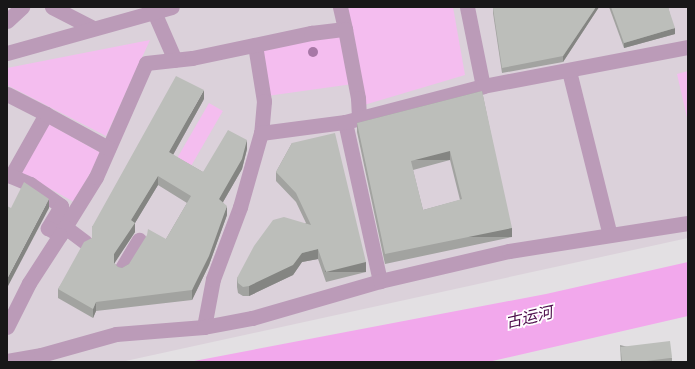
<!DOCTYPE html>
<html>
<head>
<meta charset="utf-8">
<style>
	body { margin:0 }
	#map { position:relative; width:695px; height:369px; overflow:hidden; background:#e3e0e3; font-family:"Titillium Web","Noto Sans SC",sans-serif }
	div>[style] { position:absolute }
	.built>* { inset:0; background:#dbd1da }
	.green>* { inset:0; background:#f4bdef; transform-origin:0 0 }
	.water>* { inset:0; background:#f2a8ec }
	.minor>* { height:15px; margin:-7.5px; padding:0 7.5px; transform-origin:7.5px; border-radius:7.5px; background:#bb9bb8 }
	.trees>* { width:10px; height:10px; margin:-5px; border-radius:50%; background:#a778a6 }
	.wall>* { inset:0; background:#a2a3a0 }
	.shaded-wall>* { inset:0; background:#848582; transform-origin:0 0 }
	.building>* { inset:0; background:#bcbeba; transform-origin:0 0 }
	span { translate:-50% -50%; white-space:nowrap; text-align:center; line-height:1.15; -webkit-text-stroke:3.5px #fff; paint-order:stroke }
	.water-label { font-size:16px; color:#4f0f4d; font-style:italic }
	.frame { position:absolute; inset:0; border:8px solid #181718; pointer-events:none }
</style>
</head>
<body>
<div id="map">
	<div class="built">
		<div style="clip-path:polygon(7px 7px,688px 7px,688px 238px,121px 362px,7px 362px)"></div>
	</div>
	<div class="green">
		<div style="clip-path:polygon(343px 7px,453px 7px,465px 75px,364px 105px)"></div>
		<div style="left:342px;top:33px;width:52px;height:83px;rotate:82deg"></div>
		<div style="clip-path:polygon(150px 40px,106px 136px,7px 85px,7px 68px)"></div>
		<div style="clip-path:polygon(688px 71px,688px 122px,677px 74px)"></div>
		<div style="left:209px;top:103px;width:16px;height:63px;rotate:30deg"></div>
		<div style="left:47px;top:123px;width:62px;height:56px;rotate:29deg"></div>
	</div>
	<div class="water">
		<div style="clip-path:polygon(688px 262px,688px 316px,488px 362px,189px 362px,546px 294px)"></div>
	</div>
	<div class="minor">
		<div style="left:52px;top:7px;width:46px;rotate:27.1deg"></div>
		<div style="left:340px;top:7px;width:23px;rotate:77deg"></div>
		<div style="left:467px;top:7px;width:81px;rotate:78.6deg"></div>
		<div style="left:154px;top:12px;width:52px;rotate:66.4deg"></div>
		<div style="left:7px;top:21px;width:21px;rotate:-43deg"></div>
		<div style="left:255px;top:45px;width:57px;rotate:80.9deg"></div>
		<div style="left:264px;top:101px;width:32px;rotate:95deg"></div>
		<div style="left:7px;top:53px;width:171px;rotate:-15.6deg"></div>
		<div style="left:569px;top:71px;width:169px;rotate:76deg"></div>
		<div style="left:7px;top:94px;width:44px;rotate:27.1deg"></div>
		<div style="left:46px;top:114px;width:71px;rotate:119.4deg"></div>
		<div style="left:11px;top:176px;width:21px;rotate:23deg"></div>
		<div style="left:30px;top:184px;width:38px;rotate:35deg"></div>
		<div style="left:61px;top:206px;width:26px;rotate:121deg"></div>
		<div style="left:48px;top:228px;width:14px;rotate:30deg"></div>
		<div style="left:60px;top:235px;width:68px;rotate:-58.2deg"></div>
		<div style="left:96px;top:177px;width:124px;rotate:-66.3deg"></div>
		<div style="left:146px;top:63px;width:46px;rotate:-6.2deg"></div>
		<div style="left:192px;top:58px;width:122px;rotate:-11.9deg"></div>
		<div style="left:311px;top:33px;width:34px;rotate:-7deg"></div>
		<div style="left:345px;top:29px;width:70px;rotate:79.3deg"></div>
		<div style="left:358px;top:98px;width:19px;rotate:87deg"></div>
		<div style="left:46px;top:114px;width:71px;rotate:28.7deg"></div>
		<div style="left:345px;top:122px;width:163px;rotate:77.6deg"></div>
		<div style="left:65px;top:227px;width:25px;rotate:37deg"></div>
		<div style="left:122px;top:268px;width:33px;rotate:-59deg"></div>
		<div style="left:7px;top:327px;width:49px;rotate:-63.4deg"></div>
		<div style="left:29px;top:283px;width:57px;rotate:-57.1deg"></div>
		<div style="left:204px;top:327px;width:49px;rotate:-79.4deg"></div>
		<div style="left:213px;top:279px;width:77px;rotate:-69.4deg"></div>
		<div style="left:240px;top:207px;width:77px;rotate:-74.2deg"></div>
		<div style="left:261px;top:133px;width:85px;rotate:-7.5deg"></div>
		<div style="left:345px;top:122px;width:143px;rotate:-14.6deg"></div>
		<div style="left:483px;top:86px;width:209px;rotate:-10.8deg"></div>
		<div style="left:7px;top:361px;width:35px;rotate:-10deg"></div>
		<div style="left:41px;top:355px;width:78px;rotate:-15.6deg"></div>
		<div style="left:116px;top:334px;width:88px;rotate:-4.5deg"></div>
		<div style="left:204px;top:327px;width:49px;rotate:-10.6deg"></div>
		<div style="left:252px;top:318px;width:133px;rotate:-16.1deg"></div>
		<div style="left:380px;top:281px;width:132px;rotate:-13.1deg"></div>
		<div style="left:509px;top:251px;width:181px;rotate:-8.9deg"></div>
	</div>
	<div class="trees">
		<div style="left:313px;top:52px"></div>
	</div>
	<div class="wall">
		<div style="clip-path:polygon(599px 7px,563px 62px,502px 73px,493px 13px,493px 8px)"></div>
		<div style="clip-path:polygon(609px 7px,668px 7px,675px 34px,624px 48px)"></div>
		<div style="clip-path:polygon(evenodd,482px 91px,512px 237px,385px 264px,357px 132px,357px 123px,482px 91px,450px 160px,460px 200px,423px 210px,413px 170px,450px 160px)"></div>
		<div style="clip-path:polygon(evenodd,204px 99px,173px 155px,203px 172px,247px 149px,242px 169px,223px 202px,227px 215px,209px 265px,192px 300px,96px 311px,93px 318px,58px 298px,58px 289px,92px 238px,92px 227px,204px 99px,158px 185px,187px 203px,166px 239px,129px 264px,122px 268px,118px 267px,114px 263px,135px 232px,135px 223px,158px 185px)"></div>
		<div style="clip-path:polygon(292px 143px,366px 272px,326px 282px,318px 259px,302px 262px,293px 275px,249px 296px,243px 296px,238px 293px,237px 287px,237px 278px,306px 223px,296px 202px,276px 181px,276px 172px)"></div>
		<div style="clip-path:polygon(620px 345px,672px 358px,672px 362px,621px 362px)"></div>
	</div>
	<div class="shaded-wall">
		<div style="clip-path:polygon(596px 7px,599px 7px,563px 62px,563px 56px)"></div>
		<div style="clip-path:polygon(675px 28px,675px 34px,624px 48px,624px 43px)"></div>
		<div style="clip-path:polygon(204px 90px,204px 99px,169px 162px,169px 152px)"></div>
		<div style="clip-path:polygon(247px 140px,247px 149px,242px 169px,219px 209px,219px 199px)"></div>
		<div style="left:450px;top:151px;width:9px;height:40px;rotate:90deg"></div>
		<div style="clip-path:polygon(158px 176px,158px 185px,135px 223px,135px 232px,114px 264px,114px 254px,131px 220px)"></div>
		<div style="clip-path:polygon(49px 199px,49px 208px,7px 288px,7px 279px)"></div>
		<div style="clip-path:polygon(227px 206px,227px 215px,209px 265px,192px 300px,192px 290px)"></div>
		<div style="left:512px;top:228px;width:9px;height:130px;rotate:90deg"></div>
		<div style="clip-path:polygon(318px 249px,318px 259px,302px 262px,293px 275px,249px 296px,249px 286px,302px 253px)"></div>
		<div style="left:366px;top:262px;width:10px;height:41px;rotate:90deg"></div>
		<div style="clip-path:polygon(96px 302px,96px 311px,93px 318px,93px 309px)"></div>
	</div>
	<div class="building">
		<div style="clip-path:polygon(493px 7px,596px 7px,563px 56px,502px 68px,493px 8px)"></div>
		<div style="clip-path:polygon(611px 7px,668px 7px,675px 28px,624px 43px)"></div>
		<div style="clip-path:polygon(evenodd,176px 76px,204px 90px,169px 152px,203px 172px,228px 130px,247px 140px,242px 159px,219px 199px,227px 206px,209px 256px,192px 290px,96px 302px,93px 309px,58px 289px,84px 242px,92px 238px,92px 227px,176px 76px,158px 176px,191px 196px,166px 239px,148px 229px,147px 235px,129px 264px,122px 268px,118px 267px,114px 263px,114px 254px,135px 223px,131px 220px,158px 176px)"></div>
		<div style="clip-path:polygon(evenodd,482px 91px,512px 228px,385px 254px,357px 123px,482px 91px,450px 151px,462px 199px,423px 210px,411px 161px,450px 151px)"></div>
		<div style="clip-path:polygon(335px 133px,366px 262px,326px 272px,318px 249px,302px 253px,293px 265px,249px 286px,243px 287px,238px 283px,237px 278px,254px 246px,273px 220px,284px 217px,311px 225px,296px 193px,276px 172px,292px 143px)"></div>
		<div style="clip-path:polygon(24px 182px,49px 199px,7px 279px,7px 206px,11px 208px)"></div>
		<div style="left:670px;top:341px;width:17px;height:50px;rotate:83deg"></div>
	</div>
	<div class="water-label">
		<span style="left:529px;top:317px;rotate:-13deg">古运河</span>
	</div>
	<div class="frame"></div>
</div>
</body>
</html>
